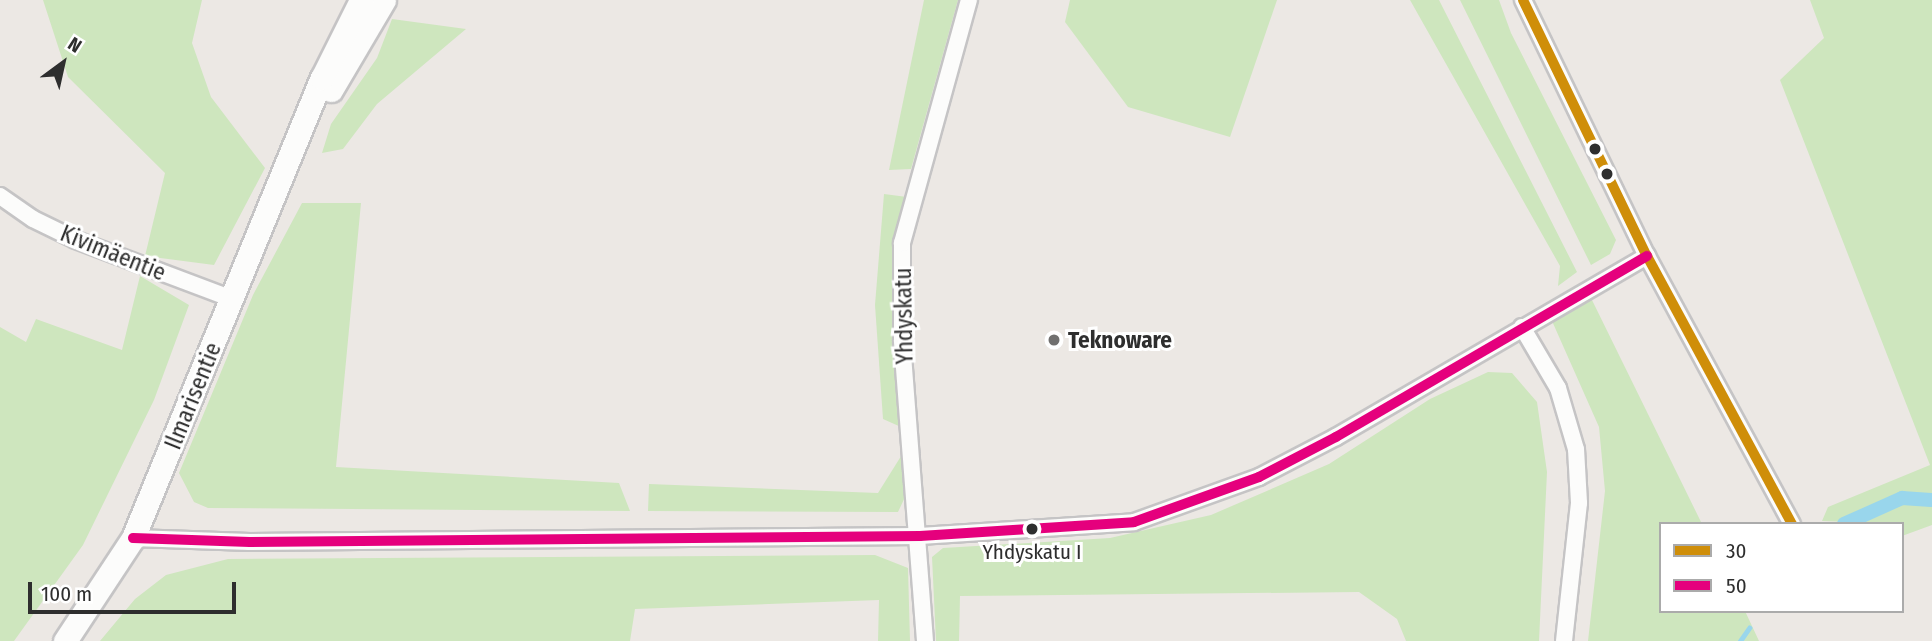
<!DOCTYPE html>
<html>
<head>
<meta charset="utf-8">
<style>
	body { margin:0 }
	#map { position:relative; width:1932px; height:641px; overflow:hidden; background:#ece8e4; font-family:"Fira Sans Condensed",sans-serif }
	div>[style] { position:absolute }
	.green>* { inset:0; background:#cee6be }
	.stream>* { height:4.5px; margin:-2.25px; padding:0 2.25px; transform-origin:2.25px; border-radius:2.25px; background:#99d6ec }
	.canal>* { height:14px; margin:-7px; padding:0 7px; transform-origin:7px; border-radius:7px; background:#99d6ec }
	.roads { filter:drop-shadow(2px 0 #c5c4c5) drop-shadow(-2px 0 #c5c4c5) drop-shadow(0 2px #c5c4c5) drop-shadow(0 -2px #c5c4c5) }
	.street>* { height:16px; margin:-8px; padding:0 8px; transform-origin:8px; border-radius:8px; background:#fcfcfb }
	.secondary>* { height:23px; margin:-11.5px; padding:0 11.5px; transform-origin:11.5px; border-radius:11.5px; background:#fcfcfb }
	.bus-1>* { height:10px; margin:-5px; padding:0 5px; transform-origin:5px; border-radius:5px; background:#cf8e09 }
	.bus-2>* { height:10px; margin:-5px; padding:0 5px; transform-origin:5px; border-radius:5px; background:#e5007d }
	.dots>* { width:19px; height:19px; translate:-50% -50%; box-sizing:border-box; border:4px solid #fff; border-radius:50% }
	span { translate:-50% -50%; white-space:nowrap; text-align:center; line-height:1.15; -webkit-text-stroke:6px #fff; paint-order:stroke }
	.bus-label { font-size:21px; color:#2e2e2e }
	.street-label { font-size:23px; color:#2e2e2e }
	.poi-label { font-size:23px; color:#2e2e2e; font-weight:700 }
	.left { translate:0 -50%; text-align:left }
	.legend { position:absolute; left:1659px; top:522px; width:245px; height:91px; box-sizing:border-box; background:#fff; border:2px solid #ababab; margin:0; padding:9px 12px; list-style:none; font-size:21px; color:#2e2e2e }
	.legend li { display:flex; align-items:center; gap:14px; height:35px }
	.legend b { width:35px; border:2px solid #ababab }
	.north { position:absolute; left:28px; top:28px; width:70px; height:70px; -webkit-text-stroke:5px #fff; paint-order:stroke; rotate:33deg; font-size:19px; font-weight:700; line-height:28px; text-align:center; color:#2e2e2e }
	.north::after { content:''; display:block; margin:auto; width:24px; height:32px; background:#2e2e2e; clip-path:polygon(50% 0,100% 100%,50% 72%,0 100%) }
	.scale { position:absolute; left:28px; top:582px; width:208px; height:32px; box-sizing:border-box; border:4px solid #2e2e2e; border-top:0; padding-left:9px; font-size:21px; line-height:24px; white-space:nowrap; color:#2e2e2e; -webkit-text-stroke:5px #fff; paint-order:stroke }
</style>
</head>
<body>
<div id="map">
	<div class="green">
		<div style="clip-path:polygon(43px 0,202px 0,192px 43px,211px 97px,265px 168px,214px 265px,145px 256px,165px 173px,68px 77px)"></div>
		<div style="clip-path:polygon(924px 0,958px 0,911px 169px,889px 170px)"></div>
		<div style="clip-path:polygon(1070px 0,1277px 0,1230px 137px,1128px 107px,1065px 22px)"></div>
		<div style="clip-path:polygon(1410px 0,1439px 0,1577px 272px,1558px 286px,1560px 266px)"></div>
		<div style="clip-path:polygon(1460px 0,1499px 0,1511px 33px,1616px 240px,1610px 254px,1591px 265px)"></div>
		<div style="clip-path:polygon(1810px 0,1932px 0,1932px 525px,1902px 536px,1902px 524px,1822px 521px,1828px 507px,1930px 465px,1780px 80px,1824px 38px)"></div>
		<div style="clip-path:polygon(392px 19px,466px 29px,377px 104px,343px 149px,322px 153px,331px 124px,377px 58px)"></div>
		<div style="clip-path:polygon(884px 194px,907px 197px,901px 427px,883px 419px,875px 305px)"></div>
		<div style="clip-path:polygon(302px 203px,361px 203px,336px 467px,619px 483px,630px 511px,208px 508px,194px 502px,179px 473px,253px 295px)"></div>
		<div style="clip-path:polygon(140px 276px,189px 305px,154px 400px,83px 545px,14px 641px,0 641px,0 327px,26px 342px,36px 319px,122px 350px)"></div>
		<div style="clip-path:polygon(1591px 298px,1702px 524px,1661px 524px,1661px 611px,1745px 611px,1759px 641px,1588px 641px,1605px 491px,1599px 427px,1552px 321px)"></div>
		<div style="clip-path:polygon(1488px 372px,1512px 373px,1537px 402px,1547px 472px,1539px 641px,1406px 641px,1397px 619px,1359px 592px,960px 596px,959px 641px,936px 641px,932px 557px,943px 548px,1110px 538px,1211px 515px,1329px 464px,1430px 399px)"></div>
		<div style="clip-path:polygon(903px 453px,906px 495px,898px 512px,648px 511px,649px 484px,878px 493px)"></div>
		<div style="clip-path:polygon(875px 555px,908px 568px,910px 641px,878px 641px,879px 600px,635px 609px,630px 641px,100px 641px,135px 599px,166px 575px,228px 559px)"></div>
	</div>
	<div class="stream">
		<div style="left:1740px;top:641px;width:16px;rotate:-55deg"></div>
	</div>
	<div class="canal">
		<div style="left:1844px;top:524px;width:64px;rotate:-24.1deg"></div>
		<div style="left:1902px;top:498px;width:29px;rotate:4deg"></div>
	</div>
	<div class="roads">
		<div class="street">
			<div style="left:1523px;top:0;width:284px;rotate:64.2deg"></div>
			<div style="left:1647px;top:256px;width:305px;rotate:61.6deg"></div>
			<div style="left:0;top:196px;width:40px;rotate:34.9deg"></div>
			<div style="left:33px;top:219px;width:48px;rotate:26deg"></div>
			<div style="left:76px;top:240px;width:167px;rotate:20.7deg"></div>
			<div style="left:1522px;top:327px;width:71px;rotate:59.5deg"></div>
			<div style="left:1558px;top:388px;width:64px;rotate:73.6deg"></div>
			<div style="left:1576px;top:449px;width:54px;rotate:86.8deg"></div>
			<div style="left:1579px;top:503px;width:139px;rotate:96.2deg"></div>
			<div style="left:133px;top:538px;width:117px;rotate:2deg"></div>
			<div style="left:250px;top:542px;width:670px;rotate:-0.51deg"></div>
			<div style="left:920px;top:536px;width:214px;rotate:-3.7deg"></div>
			<div style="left:1134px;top:522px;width:133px;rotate:-19.8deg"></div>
			<div style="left:1259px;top:477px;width:87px;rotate:-27.5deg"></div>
			<div style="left:1336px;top:437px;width:360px;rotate:-30.2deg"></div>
			<div style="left:925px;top:641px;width:302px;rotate:-94.4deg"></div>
			<div style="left:902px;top:340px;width:97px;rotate:-90deg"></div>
			<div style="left:902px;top:243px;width:252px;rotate:-74.6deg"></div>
		</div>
		<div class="secondary">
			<div style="left:331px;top:90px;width:104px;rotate:-59.5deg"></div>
			<div style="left:65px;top:641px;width:123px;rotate:-56.6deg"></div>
			<div style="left:133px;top:538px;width:497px;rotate:-67.7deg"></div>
			<div style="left:322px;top:78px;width:87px;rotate:-63.4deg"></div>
		</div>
	</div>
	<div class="bus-1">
		<div style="left:1523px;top:0;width:284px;rotate:64.2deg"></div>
		<div style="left:1647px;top:256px;width:305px;rotate:61.6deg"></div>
	</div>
	<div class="bus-2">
		<div style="left:133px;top:538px;width:117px;rotate:2deg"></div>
		<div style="left:250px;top:542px;width:670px;rotate:-0.51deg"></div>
		<div style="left:920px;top:536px;width:214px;rotate:-3.7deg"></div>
		<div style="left:1134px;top:522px;width:133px;rotate:-19.8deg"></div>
		<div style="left:1259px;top:477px;width:87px;rotate:-27.5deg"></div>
		<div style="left:1336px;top:437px;width:360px;rotate:-30.2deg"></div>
	</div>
	<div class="dots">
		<div style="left:1595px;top:149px;background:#2e2e2e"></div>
		<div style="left:1607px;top:174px;background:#2e2e2e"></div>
		<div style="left:1054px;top:340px;background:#706f6e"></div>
		<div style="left:1032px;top:529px;background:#2e2e2e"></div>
	</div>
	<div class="bus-label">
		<span style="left:1032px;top:552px">Yhdyskatu I</span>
	</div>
	<div class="street-label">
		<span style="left:113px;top:253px;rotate:22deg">Kivimäentie</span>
		<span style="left:904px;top:316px;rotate:-91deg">Yhdyskatu</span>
		<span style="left:193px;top:396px;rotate:-68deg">Ilmarisentie</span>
	</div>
	<div class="poi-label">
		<span class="left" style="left:1068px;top:340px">Teknoware</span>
	</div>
	<ul class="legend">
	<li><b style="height:9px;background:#cf8e09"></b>30</li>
	<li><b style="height:9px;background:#e5007d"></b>50</li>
	</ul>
	<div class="north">N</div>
	<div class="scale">100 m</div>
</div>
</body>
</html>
